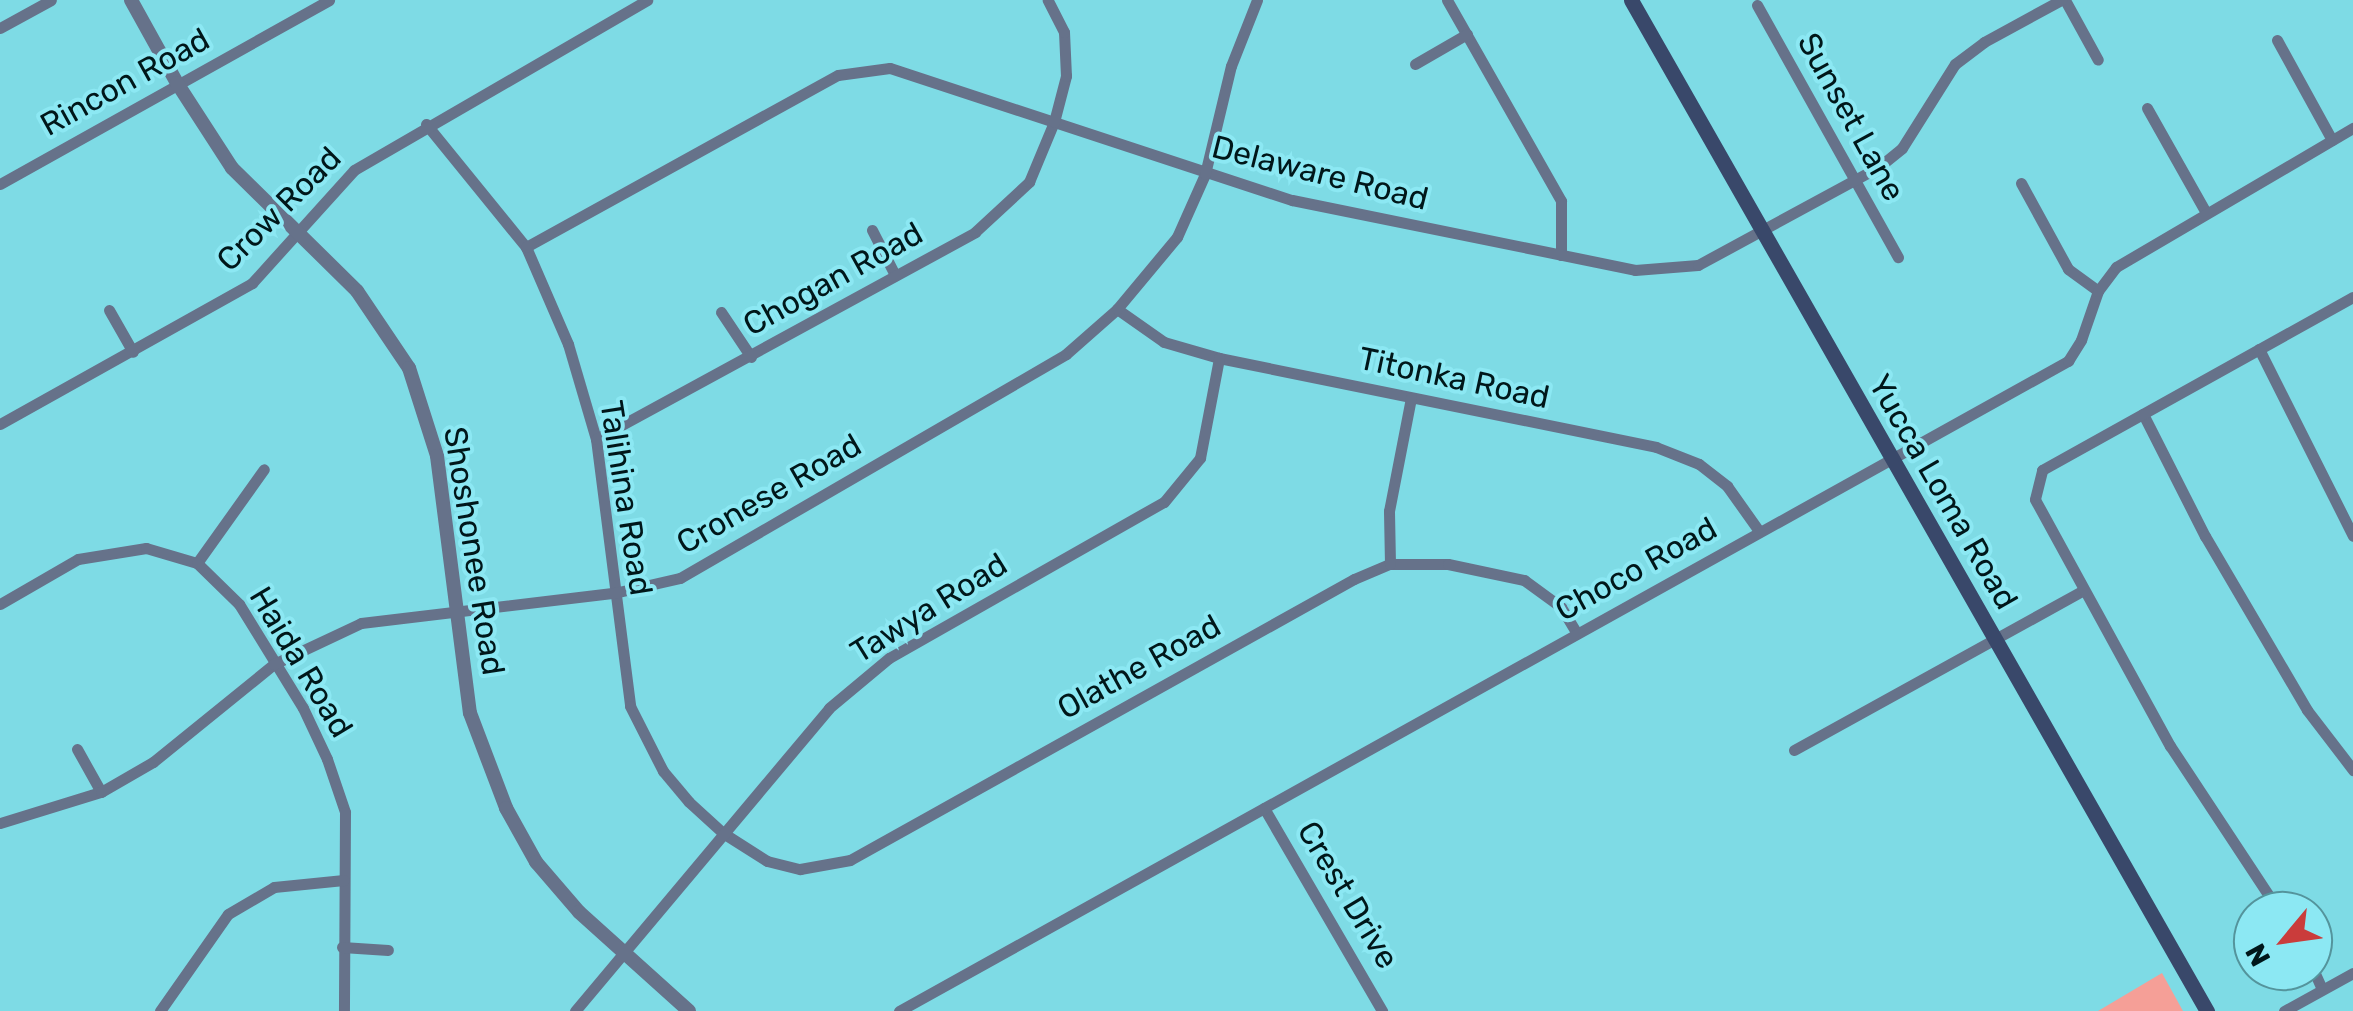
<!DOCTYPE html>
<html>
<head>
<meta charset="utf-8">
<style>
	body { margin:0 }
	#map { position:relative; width:2353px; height:1011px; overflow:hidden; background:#7edbe5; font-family:Rubik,sans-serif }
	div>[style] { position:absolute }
	.green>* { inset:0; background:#f59f97 }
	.minor>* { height:11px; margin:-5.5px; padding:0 5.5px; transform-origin:5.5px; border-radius:5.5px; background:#66728a }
	.tertiary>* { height:14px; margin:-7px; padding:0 7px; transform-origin:7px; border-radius:7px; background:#66728a }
	.secondary>* { height:15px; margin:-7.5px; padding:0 7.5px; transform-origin:7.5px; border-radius:7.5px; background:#39486a }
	span { translate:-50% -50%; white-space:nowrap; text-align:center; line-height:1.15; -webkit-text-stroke:8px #8ce8f3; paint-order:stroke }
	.street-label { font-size:32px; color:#00171a }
	.north { position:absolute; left:2233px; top:891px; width:100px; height:100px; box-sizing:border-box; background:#8ce8f3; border:2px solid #54949c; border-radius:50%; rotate:241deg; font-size:28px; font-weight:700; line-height:40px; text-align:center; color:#00171a }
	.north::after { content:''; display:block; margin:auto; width:35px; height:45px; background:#ca3c3b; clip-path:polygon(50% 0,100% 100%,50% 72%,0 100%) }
</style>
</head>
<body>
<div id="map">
	<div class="green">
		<div style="clip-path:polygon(2162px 973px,2183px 1011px,2098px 1011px)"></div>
	</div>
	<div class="minor">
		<div style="left:1447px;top:0;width:231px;rotate:60.4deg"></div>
		<div style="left:1561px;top:201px;width:54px;rotate:90deg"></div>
		<div style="left:2065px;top:0;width:68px;rotate:61.2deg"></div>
		<div style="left:1757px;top:5px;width:289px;rotate:60.8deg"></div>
		<div style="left:0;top:28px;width:58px;rotate:-28.8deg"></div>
		<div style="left:2277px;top:40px;width:114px;rotate:61.2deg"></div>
		<div style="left:1415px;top:64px;width:60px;rotate:-30deg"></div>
		<div style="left:2147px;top:108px;width:118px;rotate:60.6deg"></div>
		<div style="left:426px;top:124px;width:159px;rotate:50.9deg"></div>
		<div style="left:526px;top:247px;width:106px;rotate:66.6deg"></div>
		<div style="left:568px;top:344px;width:99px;rotate:73.6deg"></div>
		<div style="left:596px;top:439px;width:269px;rotate:82.7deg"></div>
		<div style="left:630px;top:706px;width:73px;rotate:63.1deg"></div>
		<div style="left:663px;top:771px;width:40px;rotate:50deg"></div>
		<div style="left:689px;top:802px;width:46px;rotate:42.4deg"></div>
		<div style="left:723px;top:833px;width:52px;rotate:32.5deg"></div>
		<div style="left:767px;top:861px;width:34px;rotate:14deg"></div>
		<div style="left:800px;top:869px;width:51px;rotate:-10.2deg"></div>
		<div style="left:850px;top:860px;width:577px;rotate:-29.14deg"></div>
		<div style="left:1354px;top:579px;width:39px;rotate:-23deg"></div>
		<div style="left:1390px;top:564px;width:58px"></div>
		<div style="left:1448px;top:564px;width:78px;rotate:11.9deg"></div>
		<div style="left:1524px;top:580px;width:46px;rotate:36.1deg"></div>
		<div style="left:1561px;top:607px;width:31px;rotate:59deg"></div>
		<div style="left:2021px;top:183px;width:98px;rotate:61.3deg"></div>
		<div style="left:2068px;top:269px;width:37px;rotate:36deg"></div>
		<div style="left:0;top:184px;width:377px;rotate:-29.2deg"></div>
		<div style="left:872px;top:230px;width:51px;rotate:62.9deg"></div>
		<div style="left:526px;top:247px;width:356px;rotate:-28.9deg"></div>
		<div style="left:838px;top:75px;width:52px;rotate:-7.7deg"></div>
		<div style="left:890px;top:68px;width:423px;rotate:18.2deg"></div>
		<div style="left:1292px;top:200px;width:350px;rotate:11.5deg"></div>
		<div style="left:1635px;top:270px;width:63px;rotate:-4.5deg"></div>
		<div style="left:1698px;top:265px;width:207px;rotate:-28.5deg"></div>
		<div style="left:1880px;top:166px;width:28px;rotate:-39deg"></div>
		<div style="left:1902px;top:148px;width:99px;rotate:-57.8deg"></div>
		<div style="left:1955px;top:64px;width:36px;rotate:-37deg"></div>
		<div style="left:1984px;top:42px;width:88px;rotate:-28.6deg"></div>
		<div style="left:1117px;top:309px;width:57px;rotate:35.1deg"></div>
		<div style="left:1164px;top:342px;width:57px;rotate:16.2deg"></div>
		<div style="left:1219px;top:358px;width:446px;rotate:11.5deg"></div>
		<div style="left:1656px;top:447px;width:46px;rotate:21.6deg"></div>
		<div style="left:1699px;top:464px;width:36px;rotate:38deg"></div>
		<div style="left:1727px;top:486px;width:55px;rotate:54.6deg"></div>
		<div style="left:109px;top:310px;width:48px;rotate:60.3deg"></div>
		<div style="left:721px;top:312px;width:54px;rotate:56.3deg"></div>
		<div style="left:2259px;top:349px;width:209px;rotate:63.3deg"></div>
		<div style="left:2143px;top:414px;width:137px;rotate:63.1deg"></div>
		<div style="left:2205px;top:536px;width:202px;rotate:59.6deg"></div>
		<div style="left:2307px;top:710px;width:76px;rotate:52.5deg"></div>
		<div style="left:0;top:424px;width:289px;rotate:-29.2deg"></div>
		<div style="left:252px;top:283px;width:152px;rotate:-47.9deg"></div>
		<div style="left:354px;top:170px;width:339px;rotate:-30.1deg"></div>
		<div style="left:596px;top:439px;width:432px;rotate:-28.6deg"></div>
		<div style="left:975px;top:232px;width:74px;rotate:-42.8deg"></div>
		<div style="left:1029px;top:182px;width:65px;rotate:-67.4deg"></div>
		<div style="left:1054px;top:122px;width:48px;rotate:-75.4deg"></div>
		<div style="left:1066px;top:76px;width:44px;rotate:-92.6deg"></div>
		<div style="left:1064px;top:32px;width:36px;rotate:-117deg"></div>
		<div style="left:197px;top:563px;width:115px;rotate:-54.5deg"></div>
		<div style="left:1390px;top:564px;width:53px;rotate:-91.1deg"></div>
		<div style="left:1389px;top:511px;width:115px;rotate:-79deg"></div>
		<div style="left:0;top:604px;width:90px;rotate:-30deg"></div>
		<div style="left:78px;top:559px;width:69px;rotate:-9.2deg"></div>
		<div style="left:146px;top:548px;width:53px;rotate:16.4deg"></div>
		<div style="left:197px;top:563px;width:59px;rotate:44.3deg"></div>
		<div style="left:239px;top:604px;width:122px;rotate:58.4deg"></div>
		<div style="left:303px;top:708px;width:56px;rotate:64.8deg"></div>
		<div style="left:327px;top:759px;width:56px;rotate:71.2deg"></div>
		<div style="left:345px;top:812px;width:199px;rotate:90.3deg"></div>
		<div style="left:77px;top:749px;width:49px;rotate:60.8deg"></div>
		<div style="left:1794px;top:750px;width:331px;rotate:-28.9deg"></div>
		<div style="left:1264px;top:808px;width:235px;rotate:59.8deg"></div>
		<div style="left:0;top:823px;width:106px;rotate:-17.1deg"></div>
		<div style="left:101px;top:792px;width:60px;rotate:-30deg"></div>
		<div style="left:153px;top:762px;width:156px;rotate:-39deg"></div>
		<div style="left:274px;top:664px;width:96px;rotate:-25.2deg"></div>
		<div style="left:361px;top:623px;width:255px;rotate:-6.8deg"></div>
		<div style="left:614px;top:593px;width:68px;rotate:-12.8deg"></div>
		<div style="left:680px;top:578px;width:446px;rotate:-30.1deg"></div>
		<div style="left:1066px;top:354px;width:68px;rotate:-41.4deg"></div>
		<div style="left:1117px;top:309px;width:94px;rotate:-50.2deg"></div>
		<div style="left:1177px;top:237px;width:69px;rotate:-66deg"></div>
		<div style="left:1205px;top:174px;width:111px;rotate:-76.5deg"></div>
		<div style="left:1231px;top:66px;width:71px;rotate:-68.5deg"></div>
		<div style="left:2279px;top:911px;width:198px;rotate:-123.4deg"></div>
		<div style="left:2170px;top:746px;width:281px;rotate:-118.7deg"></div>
		<div style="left:2035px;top:499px;width:30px;rotate:-76deg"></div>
		<div style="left:2042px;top:470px;width:356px;rotate:-29.1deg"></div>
		<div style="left:342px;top:947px;width:46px;rotate:3.7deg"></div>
		<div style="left:2313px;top:969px;width:22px;rotate:66deg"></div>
		<div style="left:160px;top:1011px;width:118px;rotate:-55deg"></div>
		<div style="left:228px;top:914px;width:53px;rotate:-30.4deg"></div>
		<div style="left:274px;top:887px;width:70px;rotate:-5.7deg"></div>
		<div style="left:575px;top:1011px;width:395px;rotate:-50deg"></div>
		<div style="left:829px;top:708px;width:78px;rotate:-39.8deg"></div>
		<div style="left:889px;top:658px;width:316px;rotate:-29.6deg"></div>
		<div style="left:1164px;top:502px;width:57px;rotate:-50.7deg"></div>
		<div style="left:1200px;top:458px;width:102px;rotate:-79.2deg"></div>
		<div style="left:899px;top:1011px;width:1338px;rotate:-29.08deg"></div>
		<div style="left:2068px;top:361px;width:25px;rotate:-58deg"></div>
		<div style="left:2081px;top:340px;width:52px;rotate:-70.9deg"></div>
		<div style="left:2098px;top:291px;width:30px;rotate:-53deg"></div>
		<div style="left:2116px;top:267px;width:275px;rotate:-30.4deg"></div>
		<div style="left:2284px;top:1011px;width:79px;rotate:-28.8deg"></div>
	</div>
	<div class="tertiary">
		<div style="left:131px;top:0;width:95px;rotate:61deg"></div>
		<div style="left:177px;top:83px;width:101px;rotate:57.1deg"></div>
		<div style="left:232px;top:168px;width:175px;rotate:44.5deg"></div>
		<div style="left:357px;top:291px;width:93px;rotate:56deg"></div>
		<div style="left:409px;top:368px;width:92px;rotate:72.3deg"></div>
		<div style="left:437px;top:456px;width:259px;rotate:82.7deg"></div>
		<div style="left:470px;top:713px;width:102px;rotate:69.2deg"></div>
		<div style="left:506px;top:808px;width:62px;rotate:60.9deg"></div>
		<div style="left:536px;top:862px;width:66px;rotate:49.3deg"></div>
		<div style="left:579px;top:912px;width:148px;rotate:42deg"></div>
	</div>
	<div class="secondary">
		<div style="left:1631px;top:0;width:1164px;rotate:60.33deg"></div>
	</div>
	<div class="street-label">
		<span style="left:125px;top:82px;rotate:-29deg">Rincon Road</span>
		<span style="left:1851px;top:117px;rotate:61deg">Sunset Lane</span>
		<span style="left:1320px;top:173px;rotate:14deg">Delaware Road</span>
		<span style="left:279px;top:209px;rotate:-45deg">Crow Road</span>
		<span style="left:833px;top:279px;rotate:-29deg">Chogan Road</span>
		<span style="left:1454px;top:378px;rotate:12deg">Titonka Road</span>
		<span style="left:1943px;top:492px;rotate:60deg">Yucca Loma Road</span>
		<span style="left:769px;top:494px;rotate:-30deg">Cronese Road</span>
		<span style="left:626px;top:498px;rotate:81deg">Talihina Road</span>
		<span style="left:474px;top:551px;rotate:81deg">Shoshonee Road</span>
		<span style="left:1636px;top:569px;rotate:-29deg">Choco Road</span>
		<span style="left:929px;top:608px;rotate:-32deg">Tawya Road</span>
		<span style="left:301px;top:662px;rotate:59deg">Haida Road</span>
		<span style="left:1139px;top:667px;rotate:-29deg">Olathe Road</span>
		<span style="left:1348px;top:895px;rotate:59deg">Crest Drive</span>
	</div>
	<div class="north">N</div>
</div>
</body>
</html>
